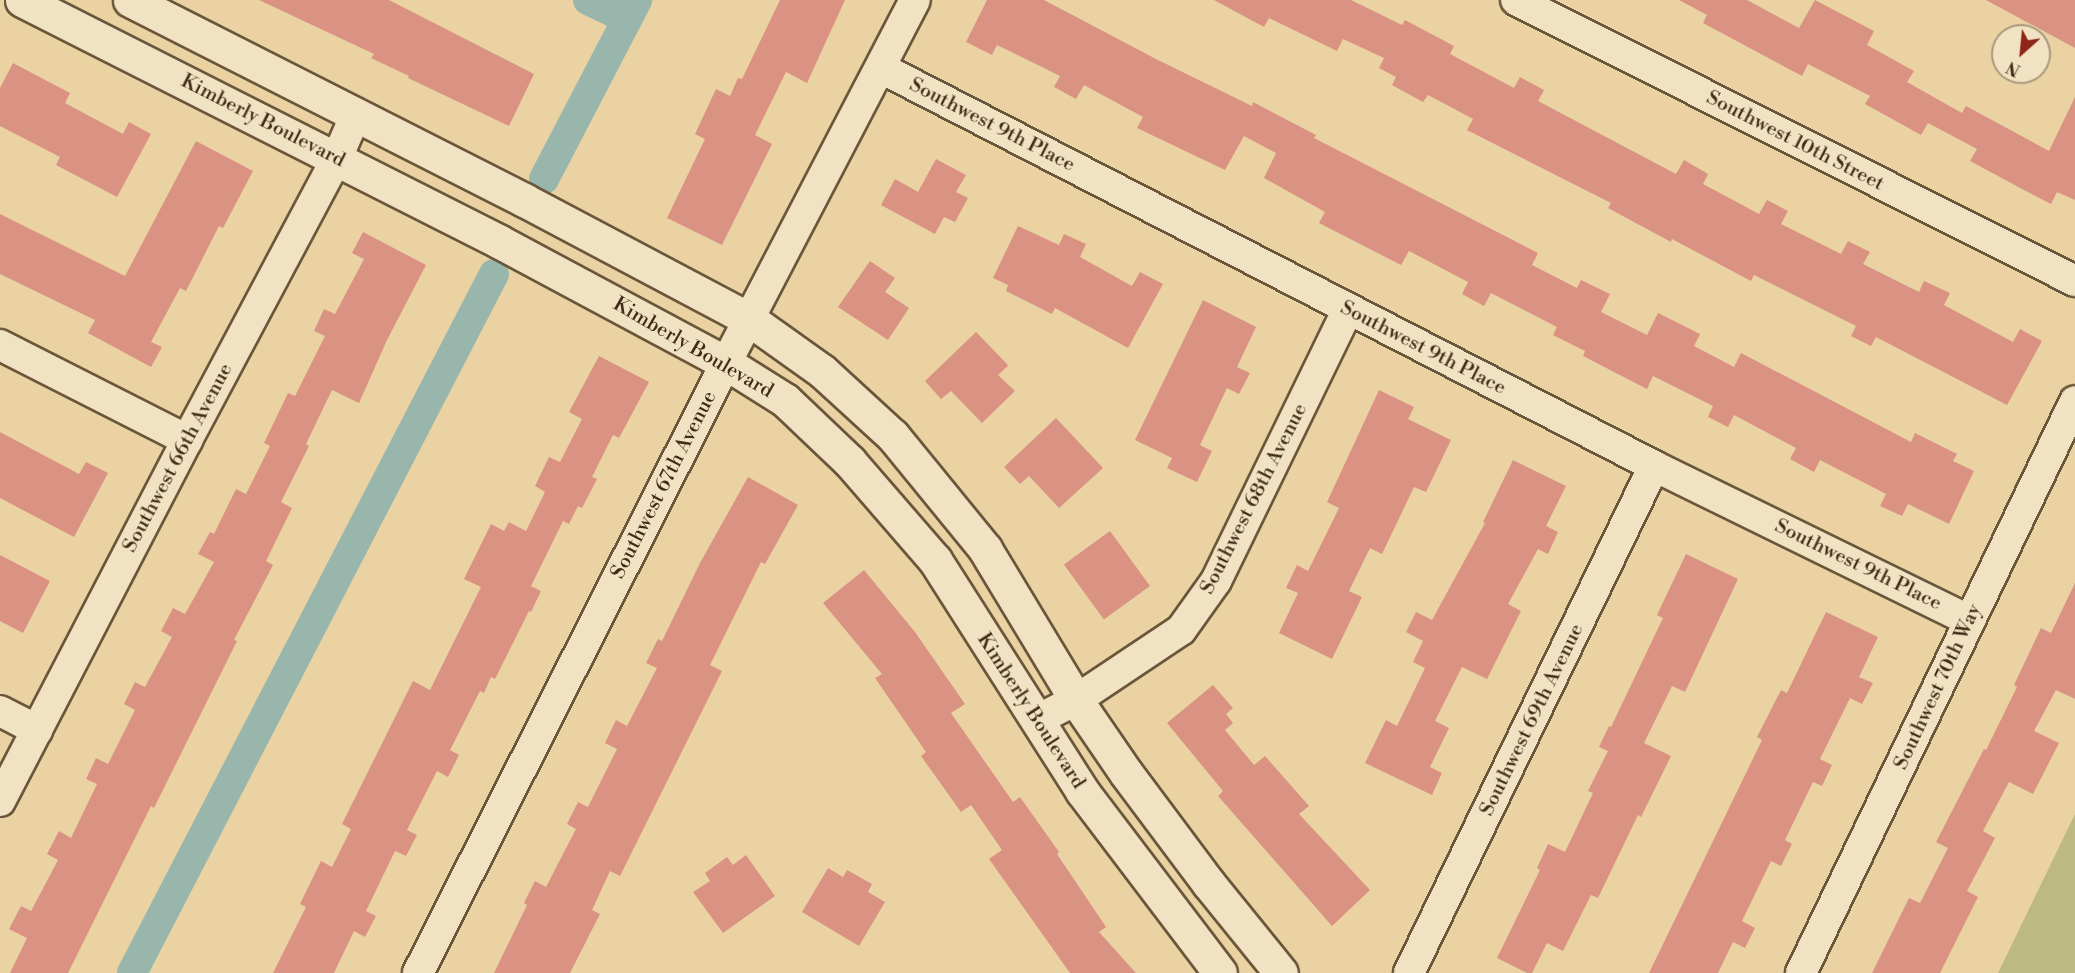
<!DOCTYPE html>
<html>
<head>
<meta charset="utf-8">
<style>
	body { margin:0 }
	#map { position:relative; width:2075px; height:973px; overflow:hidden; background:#ead2a3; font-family:"Libre Bodoni",serif }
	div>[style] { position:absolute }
	.green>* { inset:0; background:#bdba81 }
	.canal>* { height:30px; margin:-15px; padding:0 15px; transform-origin:15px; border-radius:15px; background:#98b6ab }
	.building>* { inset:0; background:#da9383; transform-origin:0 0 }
	.roads { filter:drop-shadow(2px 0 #6a563a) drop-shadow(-2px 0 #6a563a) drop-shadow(0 2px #6a563a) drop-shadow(0 -2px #6a563a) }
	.minor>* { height:30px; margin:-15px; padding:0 15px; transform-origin:15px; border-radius:15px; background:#f1e2c3 }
	.tertiary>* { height:33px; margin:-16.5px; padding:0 16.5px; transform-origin:16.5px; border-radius:16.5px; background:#f1e2c3 }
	span { translate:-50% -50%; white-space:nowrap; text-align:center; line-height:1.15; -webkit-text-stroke:4.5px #f1e2c3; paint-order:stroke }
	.street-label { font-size:20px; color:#402c17 }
	.north { position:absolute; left:1991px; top:24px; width:60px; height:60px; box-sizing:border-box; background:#f1e2c3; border:2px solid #aa997e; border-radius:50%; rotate:207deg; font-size:16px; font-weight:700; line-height:24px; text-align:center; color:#402c17 }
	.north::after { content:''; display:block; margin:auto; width:21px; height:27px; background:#8f2418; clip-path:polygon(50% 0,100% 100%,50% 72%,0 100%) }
</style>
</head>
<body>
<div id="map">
	<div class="green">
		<div style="clip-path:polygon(2075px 814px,2075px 973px,1998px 973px)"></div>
	</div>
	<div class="canal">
		<div style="left:588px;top:0;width:43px;rotate:26deg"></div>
		<div style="left:544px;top:179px;width:202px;rotate:-62.5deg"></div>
		<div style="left:132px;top:973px;width:787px;rotate:-62.62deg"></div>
	</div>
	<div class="building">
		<div style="clip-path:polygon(259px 0,389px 0,534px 74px,509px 126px,408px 78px,409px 76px,371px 58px,374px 54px)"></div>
		<div style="clip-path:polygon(780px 0,845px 0,807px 83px,786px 72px,755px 135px,772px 144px,722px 245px,667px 218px,705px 139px,695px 134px,716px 89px,730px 96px,738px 78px,742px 79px)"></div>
		<div style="clip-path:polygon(987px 0,1044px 0,1156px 59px,1252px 106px,1253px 102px,1316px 135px,1314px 138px,1538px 253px,1532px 265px,1577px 288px,1581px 280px,1610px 294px,1601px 312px,1647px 335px,1658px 313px,1700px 334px,1694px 346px,1734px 367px,1741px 353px,1911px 442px,1915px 433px,1957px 454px,1953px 461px,1974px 471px,1949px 524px,1908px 504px,1902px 516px,1880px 506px,1886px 494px,1820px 460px,1814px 472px,1790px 459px,1796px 448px,1734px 415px,1728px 427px,1708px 417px,1713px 406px,1653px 376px,1647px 389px,1583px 356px,1585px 351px,1553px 335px,1557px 327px,1491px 293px,1484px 306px,1462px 294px,1468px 282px,1409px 251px,1401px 265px,1319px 223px,1325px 212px,1264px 178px,1276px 153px,1244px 136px,1225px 170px,1137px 128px,1143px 117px,1084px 85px,1076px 99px,1054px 87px,1060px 76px,997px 45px,992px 55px,966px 42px)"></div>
		<div style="clip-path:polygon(1214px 0,1351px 0,1402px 25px,1405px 20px,1454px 46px,1450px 54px,1514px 88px,1520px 77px,1544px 90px,1538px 101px,1676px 174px,1684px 160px,1708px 174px,1703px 184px,1759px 214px,1767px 200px,1788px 211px,1781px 224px,1841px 254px,1848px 241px,1870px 252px,1863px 264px,1919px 292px,1924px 281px,1950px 293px,1944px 305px,2013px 342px,2020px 329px,2042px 341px,2007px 405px,1876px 337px,1871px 346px,1851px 336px,1856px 326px,1754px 275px,1751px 281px,1672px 239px,1671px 242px,1608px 208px,1611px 203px,1467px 130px,1473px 119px,1428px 95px,1423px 102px,1392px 85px,1396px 77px,1379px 68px,1384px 58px,1343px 39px,1337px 51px,1269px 18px,1264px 27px)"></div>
		<div style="clip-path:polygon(1679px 0,1747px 0,1799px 28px,1815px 0,1874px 31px,1867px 45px,1914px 71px,1907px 82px,1962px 113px,1966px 106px,2049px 151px,2075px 97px,2075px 200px,2057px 192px,2051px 204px,2024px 190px,1970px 161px,1977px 149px,1928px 123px,1921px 135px,1865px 104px,1870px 96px,1808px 64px,1802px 76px,1703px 23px,1707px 15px)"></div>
		<div style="clip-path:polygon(1986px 0,2075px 0,2075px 48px)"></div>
		<div style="clip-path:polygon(13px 63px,70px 93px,65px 103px,123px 134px,129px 122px,151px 134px,117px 197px,56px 165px,60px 157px,0 126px,0 88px)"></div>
		<div style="clip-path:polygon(196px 141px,253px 171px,223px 228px,219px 226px,186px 291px,180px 288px,151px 342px,162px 347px,151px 367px,88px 333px,95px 320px,0 274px,0 214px,125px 276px)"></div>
		<div style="clip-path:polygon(936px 159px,966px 175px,956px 192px,968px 198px,955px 222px,944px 217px,935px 234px,881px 205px,895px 179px,918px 192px)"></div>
		<div style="clip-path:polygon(1018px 226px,1059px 245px,1064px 234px,1086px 244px,1080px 257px,1132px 286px,1140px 272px,1163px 284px,1128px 348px,1055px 308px,1052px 314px,1006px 291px,1008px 285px,993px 278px)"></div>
		<div style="clip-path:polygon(363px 232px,426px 265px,387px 340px,359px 403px,332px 390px,306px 444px,309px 446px,281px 502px,292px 508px,266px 561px,273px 565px,234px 640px,237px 641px,154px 808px,151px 806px,68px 973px,10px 973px,27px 938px,9px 929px,21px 906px,31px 911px,58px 860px,47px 854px,59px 831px,71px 838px,97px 784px,86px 779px,96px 758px,108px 764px,135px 710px,124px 704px,135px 682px,145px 687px,172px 637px,161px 631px,173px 608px,185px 614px,214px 562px,198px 554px,210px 532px,214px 534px,236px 489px,246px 494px,270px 446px,264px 443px,288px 393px,295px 396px,325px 336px,314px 331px,324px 309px,335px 314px,364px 259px,352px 253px)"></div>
		<div style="clip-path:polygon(870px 261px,895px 278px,885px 292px,909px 308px,888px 340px,838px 307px)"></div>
		<div style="clip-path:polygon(1203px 300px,1256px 327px,1237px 367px,1250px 373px,1239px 394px,1227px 388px,1200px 445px,1212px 451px,1197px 482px,1167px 468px,1172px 458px,1135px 440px)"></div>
		<div style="clip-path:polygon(976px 332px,1007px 364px,1008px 366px,998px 375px,1015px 391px,982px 423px,951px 391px,941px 399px,925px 381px)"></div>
		<div style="clip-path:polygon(599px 356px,649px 382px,619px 438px,613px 435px,592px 477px,597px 479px,582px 508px,578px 506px,569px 524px,563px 521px,531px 586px,541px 591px,531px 612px,529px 611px,495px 679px,491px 677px,484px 693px,480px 691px,450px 750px,459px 755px,448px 777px,437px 771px,407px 830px,417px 835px,406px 856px,395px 851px,366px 911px,376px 916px,365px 937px,354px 931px,334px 973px,273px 973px,306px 907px,300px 904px,321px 861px,332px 867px,351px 829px,342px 824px,413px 681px,430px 690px,481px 587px,464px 579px,491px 524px,504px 531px,509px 522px,526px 531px,545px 492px,535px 486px,549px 457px,560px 462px,582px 419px,569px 412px)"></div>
		<div style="clip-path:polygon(1379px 390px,1414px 407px,1408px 419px,1451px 440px,1426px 492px,1414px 487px,1382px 554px,1370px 548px,1349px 591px,1362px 597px,1332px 659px,1279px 633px,1298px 593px,1286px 588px,1297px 565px,1308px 571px,1339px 508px,1327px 502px)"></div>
		<div style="clip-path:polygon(1056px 418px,1103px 468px,1059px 508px,1029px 476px,1020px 484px,1004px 467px)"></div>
		<div style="clip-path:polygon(0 432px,79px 474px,86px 462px,108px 473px,74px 537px,0 498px)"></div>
		<div style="clip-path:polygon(1513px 460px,1566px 486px,1546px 526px,1558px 532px,1548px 554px,1538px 549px,1508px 604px,1521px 611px,1487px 679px,1462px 667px,1435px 721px,1449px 728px,1430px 767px,1442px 773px,1432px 795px,1365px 763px,1386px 720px,1397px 726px,1425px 668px,1413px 662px,1423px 641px,1406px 632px,1416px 612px,1432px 620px,1485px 523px,1483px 522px)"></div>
		<div style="clip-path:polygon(748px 477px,798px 505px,765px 564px,761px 562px,710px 665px,722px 671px,620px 876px,610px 871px,592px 910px,600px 914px,570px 973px,494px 973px,527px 905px,524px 903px,535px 881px,546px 887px,576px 829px,567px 824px,578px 802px,588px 807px,617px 749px,605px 743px,616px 720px,627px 726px,657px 668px,646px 663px,658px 639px,662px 641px,700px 563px)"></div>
		<div style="left:1110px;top:531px;width:68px;height:57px;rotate:54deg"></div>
		<div style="clip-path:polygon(1686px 554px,1738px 579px,1685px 692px,1672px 686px,1644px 743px,1671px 756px,1641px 817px,1638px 815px,1598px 898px,1591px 895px,1563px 951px,1547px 943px,1532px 973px,1527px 973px,1497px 958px,1540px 870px,1537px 868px,1548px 844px,1565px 852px,1593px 793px,1588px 791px,1608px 751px,1599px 747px,1609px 726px,1611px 727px,1663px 618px,1657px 615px)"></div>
		<div style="clip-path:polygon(0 555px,50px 581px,23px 633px,0 621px)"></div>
		<div style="clip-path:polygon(864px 570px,915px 632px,965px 704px,951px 713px,1013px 802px,1020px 797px,1059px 852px,1057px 854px,1106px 927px,1099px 932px,1136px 973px,1070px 973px,989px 859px,1002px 850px,971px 805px,961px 812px,921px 756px,926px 752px,875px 678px,882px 674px,823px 603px)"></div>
		<div style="clip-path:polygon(2075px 583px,2075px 699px,2056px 690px,2034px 731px,2059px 743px,2033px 794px,2009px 782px,1983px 831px,1995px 838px,1967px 891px,1978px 897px,1940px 973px,1872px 973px,1909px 898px,1920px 903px,1948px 848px,1936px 842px,1984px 749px,1986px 750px,2017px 687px,2014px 685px,2041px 628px,2051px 633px)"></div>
		<div style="clip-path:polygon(1826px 612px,1878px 637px,1859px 677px,1873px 683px,1862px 704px,1850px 698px,1820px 759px,1832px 765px,1822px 786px,1813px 782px,1785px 840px,1792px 844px,1781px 866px,1771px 861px,1742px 921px,1755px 928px,1745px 948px,1733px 942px,1718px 973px,1649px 973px,1762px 740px,1757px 737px,1781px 690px,1787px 693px)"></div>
		<div style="clip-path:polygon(1213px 685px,1233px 708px,1226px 714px,1233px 723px,1225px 730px,1254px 765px,1265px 756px,1309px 806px,1299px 814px,1370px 890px,1332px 926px,1218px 796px,1223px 791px,1167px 723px)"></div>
		<div style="clip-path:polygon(746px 855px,775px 896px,723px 933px,693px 892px,710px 881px,705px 873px,727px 857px,733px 865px)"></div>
		<div style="clip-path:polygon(828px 868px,843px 877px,847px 870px,872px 884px,868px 892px,885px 902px,859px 946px,802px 912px)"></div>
	</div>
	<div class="roads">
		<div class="minor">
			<div style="left:1516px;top:0;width:626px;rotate:26.69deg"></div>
			<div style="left:881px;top:68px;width:869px;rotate:27.24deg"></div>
			<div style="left:1654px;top:466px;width:351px;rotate:26.1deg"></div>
			<div style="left:0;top:345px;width:210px;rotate:26.9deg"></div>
			<div style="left:0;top:711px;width:42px;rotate:27.2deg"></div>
			<div style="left:1037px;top:720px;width:44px;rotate:-27.1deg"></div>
			<div style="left:1076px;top:700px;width:126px;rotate:-33.7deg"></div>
			<div style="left:1181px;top:630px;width:60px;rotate:-54.5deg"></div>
			<div style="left:1216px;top:581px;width:302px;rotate:-64.1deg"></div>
			<div style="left:0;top:801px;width:407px;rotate:-62.6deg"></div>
			<div style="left:187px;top:440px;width:319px;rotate:-62deg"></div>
			<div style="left:337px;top:158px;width:48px;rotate:-66.6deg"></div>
			<div style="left:418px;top:973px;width:683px;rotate:-63.21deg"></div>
			<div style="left:726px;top:363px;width:409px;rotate:-62.5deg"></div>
			<div style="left:1409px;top:973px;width:563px;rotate:-64.21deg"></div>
			<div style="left:1801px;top:973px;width:634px;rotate:-64.4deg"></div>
		</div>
		<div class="tertiary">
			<div style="left:22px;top:0;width:536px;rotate:26.85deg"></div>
			<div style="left:500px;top:242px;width:256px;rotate:28.2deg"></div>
			<div style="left:726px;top:363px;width:70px;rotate:32.1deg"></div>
			<div style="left:785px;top:400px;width:90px;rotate:43.6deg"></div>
			<div style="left:850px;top:462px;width:130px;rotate:49.1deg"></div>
			<div style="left:935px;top:560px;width:274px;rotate:57.5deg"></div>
			<div style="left:1082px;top:791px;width:228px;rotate:52.8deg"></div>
			<div style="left:130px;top:0;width:442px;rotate:26.9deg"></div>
			<div style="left:524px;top:200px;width:255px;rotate:27.9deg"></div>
			<div style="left:749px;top:319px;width:90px;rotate:35.5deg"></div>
			<div style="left:822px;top:371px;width:96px;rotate:42.5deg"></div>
			<div style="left:893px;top:436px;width:146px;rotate:50.8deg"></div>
			<div style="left:985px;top:549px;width:176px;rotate:58.9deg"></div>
			<div style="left:1076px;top:700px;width:88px;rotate:55.6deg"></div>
			<div style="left:1126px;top:773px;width:139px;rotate:53.2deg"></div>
			<div style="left:1209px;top:884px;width:114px;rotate:51deg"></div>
		</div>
	</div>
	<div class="street-label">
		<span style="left:263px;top:121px;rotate:27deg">Kimberly Boulevard</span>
		<span style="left:992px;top:125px;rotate:27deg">Southwest 9th Place</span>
		<span style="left:1795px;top:141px;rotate:27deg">Southwest 10th Street</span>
		<span style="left:693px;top:348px;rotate:30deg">Kimberly Boulevard</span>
		<span style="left:1423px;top:348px;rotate:27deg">Southwest 9th Place</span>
		<span style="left:178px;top:458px;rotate:-62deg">Southwest 66th Avenue</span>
		<span style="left:664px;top:485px;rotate:-63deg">Southwest 67th Avenue</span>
		<span style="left:1254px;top:499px;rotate:-63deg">Southwest 68th Avenue</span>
		<span style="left:1858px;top:565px;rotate:26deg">Southwest 9th Place</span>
		<span style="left:1938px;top:687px;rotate:-65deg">Southwest 70th Way</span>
		<span style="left:1031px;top:711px;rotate:57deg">Kimberly Boulevard</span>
		<span style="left:1532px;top:720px;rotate:-64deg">Southwest 69th Avenue</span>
	</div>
	<div class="north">N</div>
</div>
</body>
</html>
